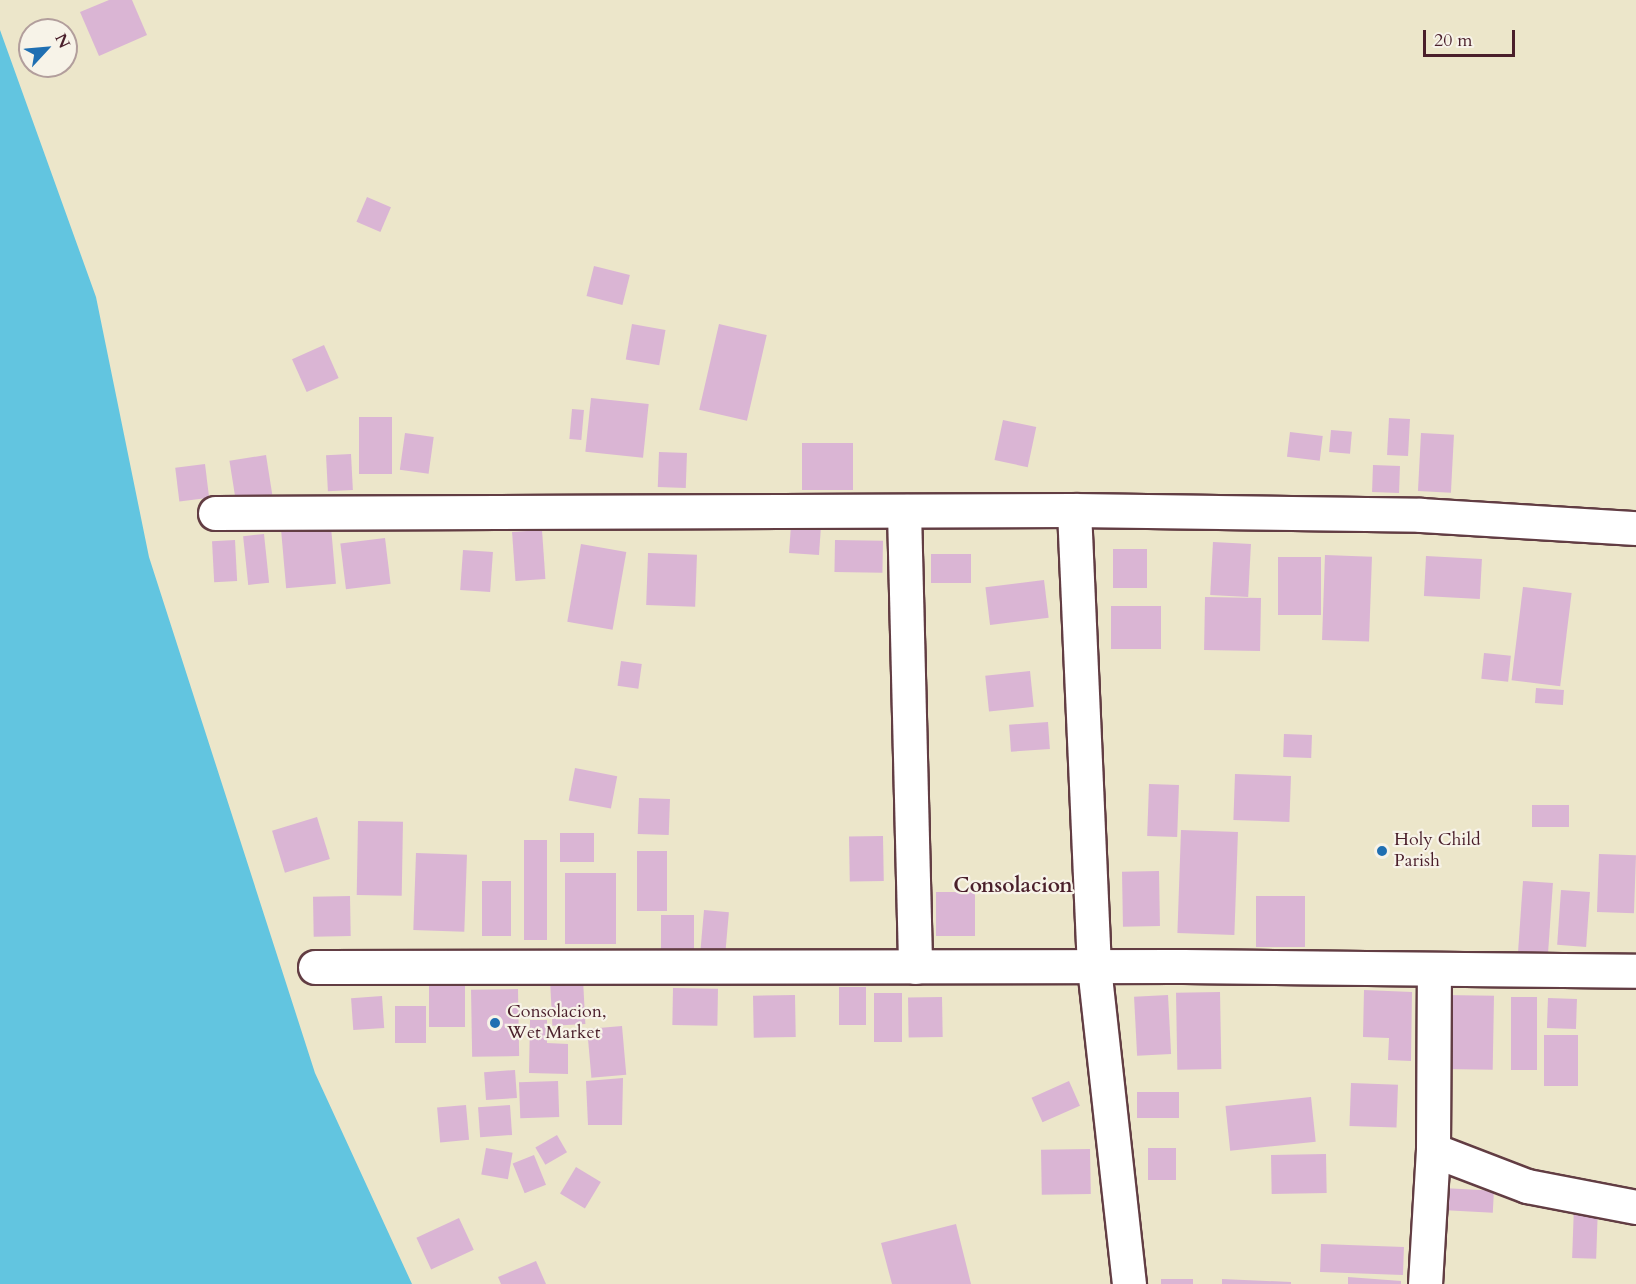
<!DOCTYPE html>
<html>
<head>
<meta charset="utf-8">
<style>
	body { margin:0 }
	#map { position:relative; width:1636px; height:1284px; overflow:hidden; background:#ece6ca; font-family:Cardo,serif }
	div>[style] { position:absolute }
	.water>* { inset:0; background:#62c5e0 }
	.building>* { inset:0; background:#dab5d4; transform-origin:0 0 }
	.roads { filter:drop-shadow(2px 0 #623d43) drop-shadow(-2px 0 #623d43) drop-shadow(0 2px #623d43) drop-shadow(0 -2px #623d43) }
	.street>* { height:33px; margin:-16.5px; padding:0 16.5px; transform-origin:16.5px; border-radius:16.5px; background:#fff }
	.dots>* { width:16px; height:16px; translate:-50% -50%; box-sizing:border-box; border:3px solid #f7f3e8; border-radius:50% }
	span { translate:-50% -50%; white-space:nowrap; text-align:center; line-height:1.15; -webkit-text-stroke:4.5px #f7f3e8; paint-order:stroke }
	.poi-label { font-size:18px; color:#4a1f2b }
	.left { translate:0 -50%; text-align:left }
	.quarter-label { font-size:21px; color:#4a1f2b; font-weight:700 }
	.north { position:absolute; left:18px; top:18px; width:60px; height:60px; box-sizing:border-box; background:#f7f3e8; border:2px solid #b29e9c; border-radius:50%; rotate:64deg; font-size:16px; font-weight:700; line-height:24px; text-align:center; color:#4a1f2b }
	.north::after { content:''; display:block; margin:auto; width:21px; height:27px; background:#1f6fb2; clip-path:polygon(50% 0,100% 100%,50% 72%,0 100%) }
	.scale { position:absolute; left:1423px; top:30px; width:92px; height:27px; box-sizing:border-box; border:3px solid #4a1f2b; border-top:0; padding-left:8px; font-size:18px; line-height:21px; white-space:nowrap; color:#4a1f2b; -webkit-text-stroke:4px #f7f3e8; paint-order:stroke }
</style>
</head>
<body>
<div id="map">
	<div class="water">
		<div style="clip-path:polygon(0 30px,96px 297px,149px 557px,315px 1073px,412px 1284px,0 1284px)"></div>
	</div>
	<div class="building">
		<div style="clip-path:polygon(109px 0,132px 0,147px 35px,99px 56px,80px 12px)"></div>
		<div style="left:367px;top:197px;width:26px;height:27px;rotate:23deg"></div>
		<div style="left:594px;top:266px;width:37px;height:31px;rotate:14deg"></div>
		<div style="left:632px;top:324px;width:34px;height:36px;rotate:10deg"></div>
		<div style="left:719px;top:324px;width:49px;height:88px;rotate:13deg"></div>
		<div style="left:324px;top:345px;width:36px;height:35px;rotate:66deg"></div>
		<div style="left:591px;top:398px;width:58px;height:54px;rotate:6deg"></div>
		<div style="left:572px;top:409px;width:12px;height:30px;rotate:5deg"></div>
		<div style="left:359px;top:417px;width:33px;height:57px"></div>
		<div style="left:1389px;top:418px;width:21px;height:37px;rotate:3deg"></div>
		<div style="left:1003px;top:420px;width:34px;height:41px;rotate:12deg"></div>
		<div style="left:1331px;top:430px;width:21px;height:22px;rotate:5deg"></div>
		<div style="left:1290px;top:432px;width:33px;height:25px;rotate:7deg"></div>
		<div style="left:405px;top:433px;width:29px;height:37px;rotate:8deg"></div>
		<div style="left:1421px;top:433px;width:33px;height:58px;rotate:3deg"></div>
		<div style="left:802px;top:443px;width:51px;height:47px"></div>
		<div style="left:659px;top:452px;width:28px;height:35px;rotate:2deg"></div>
		<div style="left:351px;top:454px;width:36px;height:25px;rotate:87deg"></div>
		<div style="left:266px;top:455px;width:40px;height:37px;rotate:81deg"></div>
		<div style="left:205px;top:464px;width:34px;height:30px;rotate:83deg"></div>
		<div style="left:1373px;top:465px;width:27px;height:27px;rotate:2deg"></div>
		<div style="left:791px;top:525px;width:30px;height:28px;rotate:4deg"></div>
		<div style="left:331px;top:527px;width:57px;height:50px;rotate:85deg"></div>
		<div style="left:542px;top:530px;width:49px;height:30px;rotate:86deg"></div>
		<div style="left:264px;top:534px;width:49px;height:21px;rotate:84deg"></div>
		<div style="left:385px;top:538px;width:46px;height:45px;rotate:83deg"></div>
		<div style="left:235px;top:540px;width:41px;height:23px;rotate:87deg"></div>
		<div style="left:835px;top:540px;width:48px;height:32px;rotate:1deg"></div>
		<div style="left:1213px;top:542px;width:38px;height:53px;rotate:3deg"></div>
		<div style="left:581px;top:544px;width:46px;height:79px;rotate:10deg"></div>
		<div style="left:1113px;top:549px;width:34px;height:39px"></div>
		<div style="left:463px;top:550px;width:30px;height:40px;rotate:4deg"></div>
		<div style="left:648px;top:553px;width:49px;height:52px;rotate:2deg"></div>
		<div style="left:971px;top:554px;width:29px;height:40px;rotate:90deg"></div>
		<div style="left:1325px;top:555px;width:47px;height:85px;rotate:2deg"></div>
		<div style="left:1426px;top:556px;width:56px;height:40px;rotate:3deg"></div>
		<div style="left:1278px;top:557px;width:43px;height:58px"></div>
		<div style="left:1044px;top:580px;width:38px;height:59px;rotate:83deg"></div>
		<div style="left:1523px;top:587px;width:49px;height:94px;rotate:7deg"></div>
		<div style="left:1205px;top:597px;width:56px;height:53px;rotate:1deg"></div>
		<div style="left:1111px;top:606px;width:50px;height:43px"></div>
		<div style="left:1484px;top:653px;width:27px;height:26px;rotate:6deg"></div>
		<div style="left:621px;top:661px;width:21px;height:25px;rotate:8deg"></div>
		<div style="left:1030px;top:671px;width:36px;height:45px;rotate:84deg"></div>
		<div style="left:1536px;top:688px;width:28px;height:15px;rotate:4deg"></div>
		<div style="left:1048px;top:722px;width:27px;height:39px;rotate:86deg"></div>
		<div style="left:1284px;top:734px;width:28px;height:23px;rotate:2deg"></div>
		<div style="left:575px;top:768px;width:43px;height:33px;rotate:11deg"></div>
		<div style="left:1235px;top:774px;width:56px;height:46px;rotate:2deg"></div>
		<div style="left:1149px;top:784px;width:30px;height:52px;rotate:2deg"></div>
		<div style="left:639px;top:798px;width:31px;height:36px;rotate:2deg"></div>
		<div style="left:1532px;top:805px;width:37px;height:22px"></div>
		<div style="left:317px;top:817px;width:44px;height:47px;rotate:73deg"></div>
		<div style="left:358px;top:821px;width:45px;height:74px;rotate:1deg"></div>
		<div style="left:1181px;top:830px;width:57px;height:103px;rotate:2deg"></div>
		<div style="left:560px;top:833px;width:34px;height:29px"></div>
		<div style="left:883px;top:836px;width:45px;height:34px;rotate:89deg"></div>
		<div style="left:524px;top:840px;width:23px;height:100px"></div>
		<div style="left:637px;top:851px;width:30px;height:60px"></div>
		<div style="left:416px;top:853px;width:51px;height:77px;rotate:2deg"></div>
		<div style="left:1599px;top:854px;width:37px;height:58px;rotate:2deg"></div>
		<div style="left:1159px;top:871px;width:55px;height:37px;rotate:89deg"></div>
		<div style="left:565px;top:873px;width:51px;height:71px"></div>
		<div style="left:482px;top:881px;width:29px;height:55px"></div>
		<div style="left:1523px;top:881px;width:30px;height:71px;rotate:4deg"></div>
		<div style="left:1561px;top:890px;width:29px;height:55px;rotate:4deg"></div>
		<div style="left:936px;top:892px;width:39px;height:44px"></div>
		<div style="left:350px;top:896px;width:40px;height:37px;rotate:89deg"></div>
		<div style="left:1256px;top:896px;width:49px;height:51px"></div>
		<div style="left:704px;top:910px;width:25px;height:44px;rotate:5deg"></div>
		<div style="left:661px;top:915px;width:33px;height:38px"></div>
		<div style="left:583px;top:979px;width:45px;height:33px;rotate:87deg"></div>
		<div style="left:429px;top:985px;width:36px;height:42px"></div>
		<div style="left:839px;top:987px;width:27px;height:38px"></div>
		<div style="left:673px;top:988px;width:45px;height:37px;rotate:1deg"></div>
		<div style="left:518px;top:989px;width:67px;height:47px;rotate:89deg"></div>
		<div style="clip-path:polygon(1364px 990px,1412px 992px,1411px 1061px,1388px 1060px,1389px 1038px,1363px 1037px)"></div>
		<div style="left:1220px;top:992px;width:77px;height:44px;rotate:89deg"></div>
		<div style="left:902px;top:993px;width:49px;height:28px;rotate:90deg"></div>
		<div style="left:795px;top:995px;width:42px;height:42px;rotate:89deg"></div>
		<div style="left:1168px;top:995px;width:59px;height:34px;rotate:87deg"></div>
		<div style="left:1444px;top:995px;width:50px;height:74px;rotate:1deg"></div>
		<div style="left:382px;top:996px;width:32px;height:31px;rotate:86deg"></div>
		<div style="left:942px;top:997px;width:40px;height:34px;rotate:89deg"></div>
		<div style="left:1511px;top:997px;width:26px;height:73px"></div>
		<div style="left:1548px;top:998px;width:29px;height:30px;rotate:2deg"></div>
		<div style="left:395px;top:1006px;width:31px;height:37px"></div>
		<div style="clip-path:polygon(530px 1020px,547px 1020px,547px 1043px,568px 1044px,568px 1074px,529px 1073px)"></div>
		<div style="left:622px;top:1026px;width:49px;height:35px;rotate:85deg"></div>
		<div style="left:1544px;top:1035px;width:34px;height:51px"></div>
		<div style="left:515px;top:1070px;width:28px;height:31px;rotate:86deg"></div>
		<div style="clip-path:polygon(623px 1078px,622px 1125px,588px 1125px,586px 1081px)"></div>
		<div style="left:558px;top:1081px;width:36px;height:39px;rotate:88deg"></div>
		<div style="left:1069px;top:1081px;width:27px;height:41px;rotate:66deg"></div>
		<div style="left:1351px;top:1083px;width:47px;height:43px;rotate:2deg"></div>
		<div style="left:1137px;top:1092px;width:42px;height:26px"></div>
		<div style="left:1311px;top:1097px;width:45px;height:86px;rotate:84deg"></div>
		<div style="left:466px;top:1105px;width:35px;height:29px;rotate:85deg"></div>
		<div style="left:510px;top:1105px;width:30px;height:32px;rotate:86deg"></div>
		<div style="left:557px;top:1135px;width:20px;height:25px;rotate:60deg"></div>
		<div style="left:486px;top:1148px;width:27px;height:27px;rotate:10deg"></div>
		<div style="left:1148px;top:1148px;width:28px;height:32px"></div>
		<div style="left:1090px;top:1149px;width:45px;height:49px;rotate:89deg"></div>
		<div style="left:1326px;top:1154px;width:39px;height:55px;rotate:89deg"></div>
		<div style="left:534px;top:1155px;width:32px;height:23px;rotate:68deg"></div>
		<div style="left:576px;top:1167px;width:29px;height:31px;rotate:31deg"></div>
		<div style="left:1443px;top:1188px;width:51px;height:22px;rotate:3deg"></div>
		<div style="left:1574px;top:1205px;width:24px;height:53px;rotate:2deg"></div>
		<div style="left:459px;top:1218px;width:35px;height:47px;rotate:65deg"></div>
		<div style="clip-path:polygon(956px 1224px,971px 1284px,892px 1284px,881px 1243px)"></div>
		<div style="left:1321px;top:1244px;width:83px;height:28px;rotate:2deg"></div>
		<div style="clip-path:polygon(536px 1261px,546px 1284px,501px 1284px,498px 1277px)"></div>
		<div style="clip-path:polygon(1348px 1277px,1401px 1281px,1401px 1284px,1348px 1284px)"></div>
		<div style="left:1161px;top:1279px;width:32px;height:5px"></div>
		<div style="clip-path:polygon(1222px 1279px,1291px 1282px,1291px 1284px,1222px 1284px)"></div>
	</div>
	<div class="roads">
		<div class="street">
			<div style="left:1074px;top:510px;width:457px;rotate:87.5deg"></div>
			<div style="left:1094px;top:967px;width:319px;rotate:83.7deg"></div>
			<div style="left:904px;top:511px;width:456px;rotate:88.6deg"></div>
			<div style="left:215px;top:513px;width:859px;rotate:-0.2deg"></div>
			<div style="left:1074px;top:510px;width:347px;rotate:0.8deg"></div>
			<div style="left:1421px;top:515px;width:215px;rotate:3.5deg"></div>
			<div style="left:315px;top:967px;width:868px;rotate:-0.07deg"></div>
			<div style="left:1183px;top:966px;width:453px;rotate:0.6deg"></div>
			<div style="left:1433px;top:1150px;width:101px;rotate:21deg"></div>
			<div style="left:1527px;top:1186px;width:111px;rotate:10.9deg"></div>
			<div style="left:1425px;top:1284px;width:134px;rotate:-86.6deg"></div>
			<div style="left:1433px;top:1150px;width:181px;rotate:-89.7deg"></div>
		</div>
	</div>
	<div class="dots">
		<div style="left:1382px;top:851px;background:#1f6fb2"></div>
		<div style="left:495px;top:1023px;background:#1f6fb2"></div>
	</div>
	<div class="poi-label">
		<span class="left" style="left:1394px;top:851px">Holy Child<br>Parish</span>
		<span class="left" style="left:507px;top:1023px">Consolacion,<br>Wet Market</span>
	</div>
	<div class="quarter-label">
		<span style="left:1013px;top:886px">Consolacion</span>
	</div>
	<div class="north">N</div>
	<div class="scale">20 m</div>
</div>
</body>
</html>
